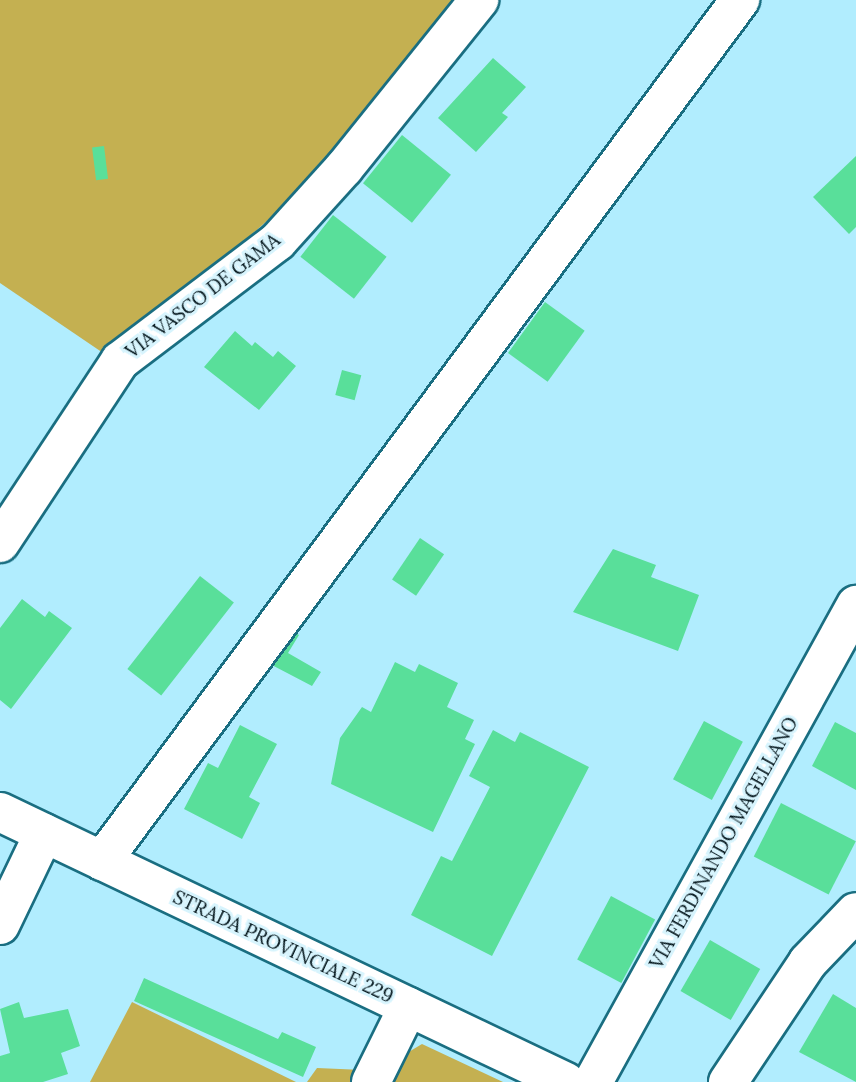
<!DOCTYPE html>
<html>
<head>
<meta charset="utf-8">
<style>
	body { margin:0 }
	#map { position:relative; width:856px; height:1082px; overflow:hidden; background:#b1edfe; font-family:Lora,serif }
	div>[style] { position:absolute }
	.green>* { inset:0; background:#c4b051 }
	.building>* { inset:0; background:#59df9a; transform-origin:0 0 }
	.roads { filter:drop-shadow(2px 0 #1a6e81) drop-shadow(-2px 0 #1a6e81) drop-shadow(0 2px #1a6e81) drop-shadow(0 -2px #1a6e81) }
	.minor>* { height:38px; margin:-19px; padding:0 19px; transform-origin:19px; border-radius:19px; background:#fff }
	span { translate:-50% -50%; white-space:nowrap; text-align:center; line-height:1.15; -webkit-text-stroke:6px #d7f4fd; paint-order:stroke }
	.street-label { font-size:19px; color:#001218 }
</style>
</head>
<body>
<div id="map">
	<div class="green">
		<div style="clip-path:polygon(0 0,463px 0,278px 211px,112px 359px,0 283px)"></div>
		<div style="clip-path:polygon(132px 1002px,296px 1082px,90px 1082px)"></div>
		<div style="clip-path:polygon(422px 1044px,503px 1082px,394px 1082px,407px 1053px)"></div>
		<div style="clip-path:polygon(317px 1068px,363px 1070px,357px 1082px,307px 1082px)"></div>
	</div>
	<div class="building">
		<div style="clip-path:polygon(493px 58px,526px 87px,502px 113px,508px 117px,476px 152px,438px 118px)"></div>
		<div style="left:402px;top:135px;width:63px;height:62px;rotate:39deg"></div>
		<div style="left:104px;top:146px;width:33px;height:12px;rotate:83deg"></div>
		<div style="clip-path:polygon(856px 156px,856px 227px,849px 234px,813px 197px)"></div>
		<div style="left:333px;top:215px;width:68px;height:53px;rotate:38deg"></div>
		<div style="left:545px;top:302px;width:49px;height:63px;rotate:36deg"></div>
		<div style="clip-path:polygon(235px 331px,252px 346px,255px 342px,273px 357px,278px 351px,296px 366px,259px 410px,204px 367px)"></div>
		<div style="left:342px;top:370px;width:20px;height:26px;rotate:15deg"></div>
		<div style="left:420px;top:538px;width:29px;height:50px;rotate:34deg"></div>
		<div style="clip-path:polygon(613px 549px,656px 565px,651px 577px,699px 595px,678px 651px,573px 612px)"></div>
		<div style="left:200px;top:576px;width:43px;height:118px;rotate:38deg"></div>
		<div style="clip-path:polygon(22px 599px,45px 617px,49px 611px,72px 628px,11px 709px,0 700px,0 628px)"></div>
		<div style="clip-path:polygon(292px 630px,299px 635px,288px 653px,321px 672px,312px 686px,268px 663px)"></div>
		<div style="clip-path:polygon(395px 662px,415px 672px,419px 664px,458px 683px,447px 707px,474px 720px,465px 739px,475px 744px,433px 832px,331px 784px,340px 738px,362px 707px,371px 712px)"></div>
		<div style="left:704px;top:721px;width:44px;height:66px;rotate:28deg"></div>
		<div style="clip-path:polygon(835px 722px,856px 733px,856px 790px,812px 766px)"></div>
		<div style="clip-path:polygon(240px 725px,277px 744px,249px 797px,260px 803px,242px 839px,184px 809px,208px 763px,218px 768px)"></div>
		<div style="clip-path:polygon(493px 730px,515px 742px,520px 732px,589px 767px,492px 956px,411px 915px,441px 856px,452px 861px,490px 787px,469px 776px)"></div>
		<div style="left:781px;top:803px;width:84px;height:60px;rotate:27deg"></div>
		<div style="left:611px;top:896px;width:50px;height:72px;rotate:28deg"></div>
		<div style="left:710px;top:940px;width:58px;height:59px;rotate:30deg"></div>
		<div style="clip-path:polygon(144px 978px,278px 1039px,282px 1032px,316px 1047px,303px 1077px,134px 1001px)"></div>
		<div style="clip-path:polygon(833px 994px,856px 1008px,856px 1082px,799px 1052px)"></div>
		<div style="clip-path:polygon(19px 1002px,24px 1018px,68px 1009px,80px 1046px,61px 1053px,68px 1074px,43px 1082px,0 1082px,0 1056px,10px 1053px,0 1009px)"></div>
	</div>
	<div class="roads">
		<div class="minor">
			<div style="left:0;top:543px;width:218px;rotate:-56.6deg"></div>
			<div style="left:120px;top:361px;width:198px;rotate:-37.2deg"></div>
			<div style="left:278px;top:241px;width:98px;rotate:-47.9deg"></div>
			<div style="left:344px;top:168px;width:216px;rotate:-51.2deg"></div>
			<div style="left:0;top:812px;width:627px;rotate:25.5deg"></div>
			<div style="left:102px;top:861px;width:1072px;rotate:-53.46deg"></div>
			<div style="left:0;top:925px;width:102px;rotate:-64.4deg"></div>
			<div style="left:371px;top:1082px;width:84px;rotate:-63.7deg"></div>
			<div style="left:593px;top:1082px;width:545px;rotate:-61.13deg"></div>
			<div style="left:728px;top:1082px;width:144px;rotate:-56.3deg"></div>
			<div style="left:808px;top:962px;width:69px;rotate:-46.2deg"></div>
		</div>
	</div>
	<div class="street-label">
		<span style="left:203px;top:296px;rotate:-38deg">VIA VASCO DE GAMA</span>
		<span style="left:724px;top:843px;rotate:-61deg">VIA FERDINANDO MAGELLANO</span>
		<span style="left:283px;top:947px;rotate:25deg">STRADA PROVINCIALE 229</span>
	</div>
</div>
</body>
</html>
